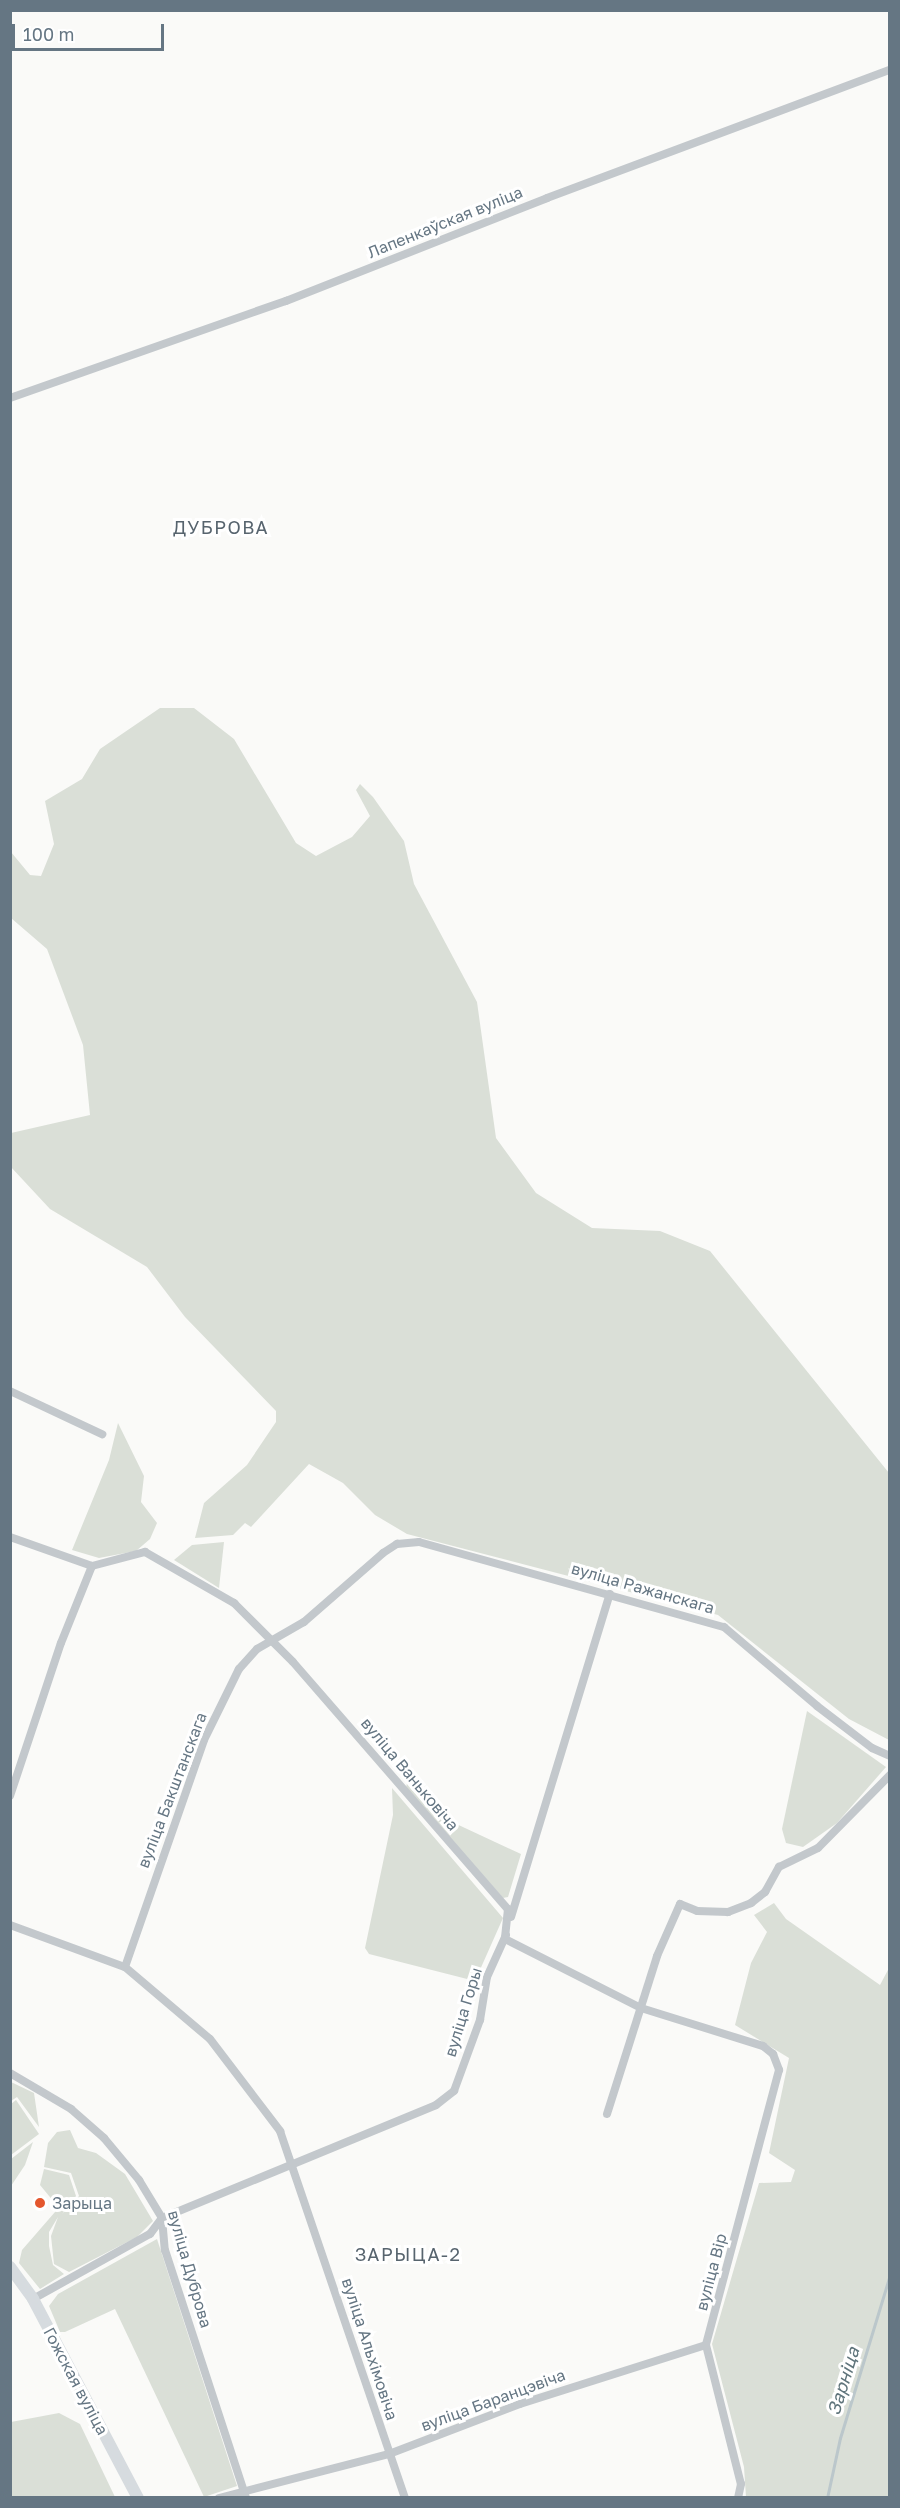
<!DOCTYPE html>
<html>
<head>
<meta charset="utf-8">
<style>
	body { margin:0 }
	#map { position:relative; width:900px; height:2508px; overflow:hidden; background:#fafaf8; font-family:"Golos Text",sans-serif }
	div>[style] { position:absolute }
	.green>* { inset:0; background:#dadfd7 }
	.stream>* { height:3px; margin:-1.5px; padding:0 1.5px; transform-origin:1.5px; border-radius:1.5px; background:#bbc7cb }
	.street>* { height:8px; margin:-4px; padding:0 4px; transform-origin:4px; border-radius:4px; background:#c3c8cc }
	.secondary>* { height:12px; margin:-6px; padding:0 6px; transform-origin:6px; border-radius:6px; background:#d6dbdf }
	.dots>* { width:16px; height:16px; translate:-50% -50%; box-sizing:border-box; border:3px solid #fff; border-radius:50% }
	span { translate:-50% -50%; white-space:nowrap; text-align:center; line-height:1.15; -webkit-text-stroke:6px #fff; paint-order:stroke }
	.street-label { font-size:16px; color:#657683 }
	.poi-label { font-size:16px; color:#657683 }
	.left { translate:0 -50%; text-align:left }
	.neighbourhood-label { font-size:18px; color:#57646e; letter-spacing:1.5px }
	.water-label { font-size:18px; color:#60757c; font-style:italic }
	.frame { position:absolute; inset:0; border:12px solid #657683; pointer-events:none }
	.scale { position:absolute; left:12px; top:24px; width:152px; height:27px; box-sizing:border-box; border:3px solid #657683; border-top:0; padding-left:8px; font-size:18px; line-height:21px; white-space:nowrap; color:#657683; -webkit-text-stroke:4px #fff; paint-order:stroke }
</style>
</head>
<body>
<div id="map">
	<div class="green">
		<div style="clip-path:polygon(160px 708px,194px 708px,234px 739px,296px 843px,316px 856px,352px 837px,370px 816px,356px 790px,360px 784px,373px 797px,404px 841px,414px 884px,477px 1002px,496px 1138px,536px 1193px,592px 1228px,660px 1231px,710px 1251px,889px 1473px,889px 1740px,849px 1719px,718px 1615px,407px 1534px,375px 1515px,343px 1483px,309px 1464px,251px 1527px,245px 1523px,233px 1535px,195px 1538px,204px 1503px,247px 1465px,276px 1422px,276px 1411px,185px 1317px,147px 1267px,50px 1209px,10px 1166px,11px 1133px,90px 1115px,83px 1045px,47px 949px,11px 918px,11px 852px,30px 875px,41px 876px,54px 844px,45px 801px,82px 779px,100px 749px)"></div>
		<div style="clip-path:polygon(118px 1423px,144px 1476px,141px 1502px,157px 1523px,150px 1539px,136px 1551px,99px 1558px,72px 1550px,109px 1460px)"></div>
		<div style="clip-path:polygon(224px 1542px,219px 1588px,174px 1560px,192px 1545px)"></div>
		<div style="clip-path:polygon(807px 1711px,886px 1767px,837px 1823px,803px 1847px,786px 1843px,782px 1829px)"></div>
		<div style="clip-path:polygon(407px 1783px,435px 1814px,521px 1854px,508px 1897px,503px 1898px,406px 1788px)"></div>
		<div style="clip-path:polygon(392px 1788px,503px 1918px,475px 1981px,369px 1954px,365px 1948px,393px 1815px)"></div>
		<div style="clip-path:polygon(774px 1903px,786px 1919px,880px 1985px,889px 1968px,889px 2497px,746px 2497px,744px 2467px,712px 2344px,759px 2183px,791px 2182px,795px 2170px,769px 2153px,789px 2058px,735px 2025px,751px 1963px,767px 1932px,754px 1915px)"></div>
		<div style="clip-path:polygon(11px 2082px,34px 2093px,39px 2127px,17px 2097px,11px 2101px)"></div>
		<div style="clip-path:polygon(16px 2100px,39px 2134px,11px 2155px,11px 2104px)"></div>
		<div style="clip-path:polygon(70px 2130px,78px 2148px,96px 2153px,125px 2174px,153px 2221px,137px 2237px,69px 2272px,54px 2264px,51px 2236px,58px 2217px,49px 2232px,49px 2246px,53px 2265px,64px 2274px,40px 2289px,19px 2263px,22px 2250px,55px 2212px,54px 2202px,40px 2185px,44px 2169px,69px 2175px,76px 2196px,62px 2214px,79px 2196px,71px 2173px,44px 2167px,48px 2143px,57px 2132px)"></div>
		<div style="clip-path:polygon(33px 2142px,25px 2165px,11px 2186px,11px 2159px)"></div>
		<div style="clip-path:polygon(157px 2239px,237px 2486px,204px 2497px,115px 2309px,65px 2332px,60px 2332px,49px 2306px,58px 2294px)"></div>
		<div style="clip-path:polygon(59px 2413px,80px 2424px,115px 2497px,11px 2497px,11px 2422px)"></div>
	</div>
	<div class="stream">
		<div style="left:827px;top:2498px;width:61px;rotate:-77.8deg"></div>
		<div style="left:840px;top:2438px;width:171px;rotate:-73deg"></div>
	</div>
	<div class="street">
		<div style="left:10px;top:398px;width:293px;rotate:-19.4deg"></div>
		<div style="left:286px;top:301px;width:281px;rotate:-21.5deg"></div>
		<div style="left:547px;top:198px;width:366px;rotate:-20.5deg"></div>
		<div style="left:10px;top:1391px;width:102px;rotate:25.1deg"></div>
		<div style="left:10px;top:1537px;width:87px;rotate:19.5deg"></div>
		<div style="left:92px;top:1566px;width:55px;rotate:-14.8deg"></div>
		<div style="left:145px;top:1552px;width:103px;rotate:29.8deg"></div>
		<div style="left:234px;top:1603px;width:83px;rotate:45deg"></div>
		<div style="left:293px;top:1662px;width:327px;rotate:49deg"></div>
		<div style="left:508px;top:1909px;width:30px;rotate:96deg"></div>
		<div style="left:505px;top:1939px;width:153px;rotate:26.9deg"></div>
		<div style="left:641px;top:2008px;width:128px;rotate:17.3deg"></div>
		<div style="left:763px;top:2046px;width:13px;rotate:39deg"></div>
		<div style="left:773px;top:2054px;width:17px;rotate:69deg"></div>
		<div style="left:779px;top:2070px;width:285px;rotate:104.9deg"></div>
		<div style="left:706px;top:2345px;width:143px;rotate:75.9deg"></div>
		<div style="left:741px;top:2484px;width:14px;rotate:102deg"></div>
		<div style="left:10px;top:1796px;width:161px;rotate:-71.6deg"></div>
		<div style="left:61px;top:1643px;width:83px;rotate:-68.1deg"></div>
		<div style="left:511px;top:1917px;width:338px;rotate:-73deg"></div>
		<div style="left:10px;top:1925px;width:122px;rotate:20.1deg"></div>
		<div style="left:125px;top:1967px;width:111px;rotate:40.3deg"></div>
		<div style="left:210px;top:2039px;width:116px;rotate:52.7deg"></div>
		<div style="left:280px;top:2131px;width:388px;rotate:71.2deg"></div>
		<div style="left:125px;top:1967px;width:240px;rotate:-70.8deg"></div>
		<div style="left:204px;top:1740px;width:79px;rotate:-63.8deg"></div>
		<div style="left:239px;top:1669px;width:27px;rotate:-48deg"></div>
		<div style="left:257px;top:1649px;width:54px;rotate:-29.9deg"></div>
		<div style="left:304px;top:1622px;width:105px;rotate:-41.1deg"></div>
		<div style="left:383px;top:1553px;width:17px;rotate:-33deg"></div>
		<div style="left:397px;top:1544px;width:22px;rotate:-5deg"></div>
		<div style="left:419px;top:1542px;width:317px;rotate:15.6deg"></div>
		<div style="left:724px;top:1627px;width:122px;rotate:40.3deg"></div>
		<div style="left:817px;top:1706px;width:69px;rotate:37.4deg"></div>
		<div style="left:872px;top:1748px;width:20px;rotate:24deg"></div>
		<div style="left:10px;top:2073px;width:71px;rotate:30.5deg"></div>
		<div style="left:71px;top:2109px;width:44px;rotate:41.3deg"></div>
		<div style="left:104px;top:2138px;width:55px;rotate:50.2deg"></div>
		<div style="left:139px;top:2180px;width:44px;rotate:58.8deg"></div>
		<div style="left:162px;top:2218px;width:32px;rotate:85deg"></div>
		<div style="left:165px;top:2250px;width:261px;rotate:71.9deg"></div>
		<div style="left:607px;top:2114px;width:166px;rotate:-72.4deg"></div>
		<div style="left:657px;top:1956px;width:57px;rotate:-66.1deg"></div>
		<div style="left:680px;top:1904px;width:18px;rotate:22deg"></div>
		<div style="left:697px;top:1911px;width:31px;rotate:2deg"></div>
		<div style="left:728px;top:1912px;width:25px;rotate:-21deg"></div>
		<div style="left:751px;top:1903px;width:18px;rotate:-38deg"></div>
		<div style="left:765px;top:1892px;width:29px;rotate:-61deg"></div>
		<div style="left:779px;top:1867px;width:43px;rotate:-26deg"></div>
		<div style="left:818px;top:1848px;width:103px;rotate:-45.4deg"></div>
		<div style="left:33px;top:2299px;width:134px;rotate:-29.1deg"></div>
		<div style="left:150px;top:2234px;width:20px;rotate:-53deg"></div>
		<div style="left:162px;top:2218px;width:296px;rotate:-22.4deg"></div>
		<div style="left:436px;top:2105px;width:23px;rotate:-38deg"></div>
		<div style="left:454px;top:2091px;width:76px;rotate:-69.9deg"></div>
		<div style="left:480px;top:2020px;width:44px;rotate:-80.8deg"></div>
		<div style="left:487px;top:1977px;width:46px;rotate:-65.7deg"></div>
		<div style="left:219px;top:2498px;width:176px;rotate:-14.5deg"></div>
		<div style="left:389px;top:2454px;width:140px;rotate:-20.9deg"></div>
		<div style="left:520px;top:2404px;width:195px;rotate:-17.6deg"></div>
	</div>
	<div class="secondary">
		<div style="left:10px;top:2267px;width:39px;rotate:54deg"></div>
		<div style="left:33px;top:2299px;width:225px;rotate:62.2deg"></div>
	</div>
	<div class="dots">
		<div style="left:40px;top:2203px;background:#e4572e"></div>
	</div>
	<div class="street-label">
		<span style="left:445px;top:222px;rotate:-22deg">Лапенкаўская вуліца</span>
		<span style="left:643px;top:1588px;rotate:16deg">вуліца Ражанскага</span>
		<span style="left:410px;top:1774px;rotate:50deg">вуліца Ваньковіча</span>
		<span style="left:172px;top:1790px;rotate:-69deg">вуліца Бакштанскага</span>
		<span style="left:463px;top:2012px;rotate:-73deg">вуліца Горы</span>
		<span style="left:190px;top:2269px;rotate:74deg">вуліца Дуброва</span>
		<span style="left:711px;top:2272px;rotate:-75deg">вуліца Вір</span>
		<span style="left:370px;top:2349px;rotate:72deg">вуліца Альхімовіча</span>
		<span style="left:76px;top:2381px;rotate:62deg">Гожская вуліца</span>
		<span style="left:493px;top:2400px;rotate:-20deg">вуліца Баранцэвіча</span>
	</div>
	<div class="poi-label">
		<span class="left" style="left:52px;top:2203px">Зарыца</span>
	</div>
	<div class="neighbourhood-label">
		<span style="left:221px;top:527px">ДУБРОВА</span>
		<span style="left:408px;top:2254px">ЗАРЫЦА-2</span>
	</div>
	<div class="water-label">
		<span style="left:843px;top:2381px;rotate:-73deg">Зарніца</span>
	</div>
	<div class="frame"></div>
	<div class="scale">100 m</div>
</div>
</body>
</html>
